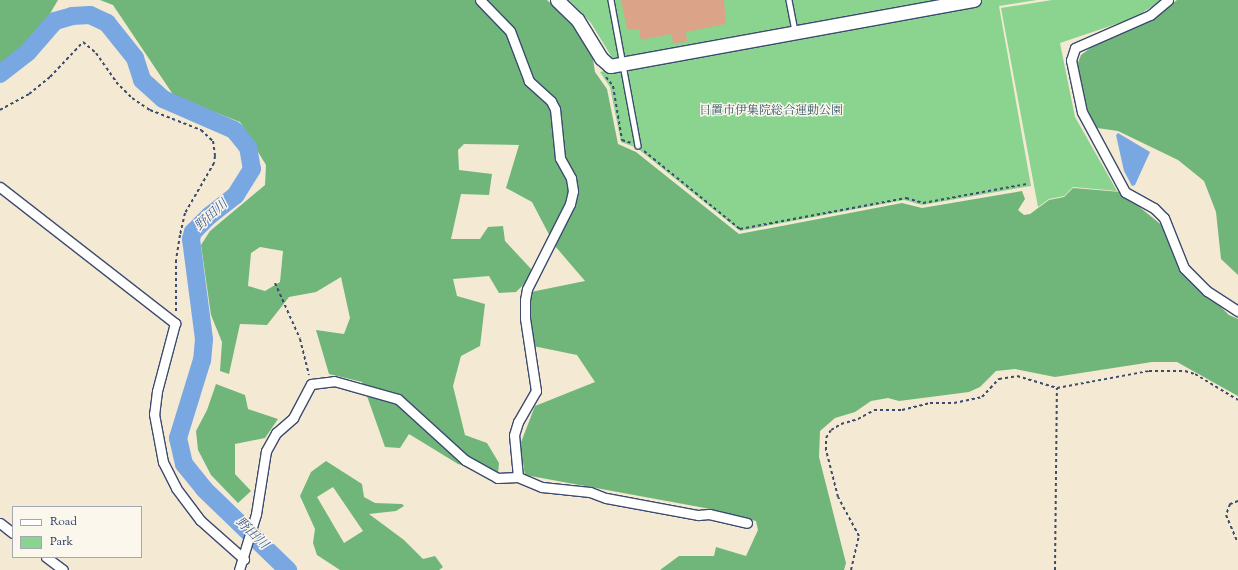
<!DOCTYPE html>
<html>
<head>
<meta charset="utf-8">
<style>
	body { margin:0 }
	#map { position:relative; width:1238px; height:570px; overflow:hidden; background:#f4e9d2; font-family:"Sorts Mill Goudy","Noto Serif JP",serif }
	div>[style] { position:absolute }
	.green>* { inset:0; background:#8bd48f }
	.forest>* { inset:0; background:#70b67a }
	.water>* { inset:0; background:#78a7e2 }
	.river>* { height:18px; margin:-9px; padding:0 9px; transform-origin:9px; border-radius:9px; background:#78a7e2 }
	.building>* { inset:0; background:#dba387 }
	.path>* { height:2px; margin-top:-1px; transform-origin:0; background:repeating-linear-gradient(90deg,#3c4b6f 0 3px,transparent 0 6px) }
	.roads { filter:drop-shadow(1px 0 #3c4b6f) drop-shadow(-1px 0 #3c4b6f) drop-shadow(0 1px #3c4b6f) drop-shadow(0 -1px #3c4b6f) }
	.lane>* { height:4.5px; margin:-2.25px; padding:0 2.25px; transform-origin:2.25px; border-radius:2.25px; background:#fff }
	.street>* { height:9px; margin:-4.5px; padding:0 4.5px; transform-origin:4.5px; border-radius:4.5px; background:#fff }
	.secondary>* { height:13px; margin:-6.5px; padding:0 6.5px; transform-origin:6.5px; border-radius:6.5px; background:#fff }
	span { translate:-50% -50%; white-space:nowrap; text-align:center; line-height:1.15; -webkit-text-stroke:3px #fbf7ec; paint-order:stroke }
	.park-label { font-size:12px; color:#37586a }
	.water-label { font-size:13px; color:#3c598c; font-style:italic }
	.legend { position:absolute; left:12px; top:506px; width:130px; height:52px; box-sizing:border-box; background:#fbf7ec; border:1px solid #a1a7b3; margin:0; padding:5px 7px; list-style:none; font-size:12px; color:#1b2f5e }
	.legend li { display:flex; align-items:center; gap:8px; height:20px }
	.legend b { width:20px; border:1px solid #a1a7b3 }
</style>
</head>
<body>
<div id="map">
	<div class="green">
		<div style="clip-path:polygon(569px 0,1037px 0,999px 6px,1031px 186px,922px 205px,904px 200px,740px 231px,637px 148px,621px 142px,610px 87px,600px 72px,604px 71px,611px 56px,591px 23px)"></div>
		<div style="clip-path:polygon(1052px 0,1162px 0,1134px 18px,1060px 43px,1075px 117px,1117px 191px,1073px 187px,1064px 196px,1049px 199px,1038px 207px,1001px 8px)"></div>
	</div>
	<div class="forest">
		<div style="clip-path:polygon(0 0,58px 0,34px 41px,4px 78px,0 79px)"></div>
		<div style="clip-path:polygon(evenodd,100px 0,547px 0,576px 27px,593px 59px,595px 72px,607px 89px,618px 144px,636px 152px,739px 234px,902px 203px,922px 208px,1022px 191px,1025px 199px,1018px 210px,1024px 215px,1030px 214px,1049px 200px,1064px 197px,1073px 188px,1121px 192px,1164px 227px,1180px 267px,1229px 315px,1238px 319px,1238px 396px,1177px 362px,1152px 362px,1055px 377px,1015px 369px,996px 371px,980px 387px,969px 392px,899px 401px,888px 398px,871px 401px,855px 412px,835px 418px,820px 431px,819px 457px,846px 563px,844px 570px,660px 570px,679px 556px,714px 556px,716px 547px,746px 556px,758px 530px,756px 521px,705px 508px,525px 475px,520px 445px,535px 406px,595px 382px,577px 355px,533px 346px,529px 313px,531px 292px,585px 281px,555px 246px,532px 202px,506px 188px,519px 145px,464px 144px,458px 150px,459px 170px,492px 174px,489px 195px,461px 194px,451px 239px,480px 239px,488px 227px,503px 226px,505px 241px,532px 270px,529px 279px,516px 292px,499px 293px,489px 276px,453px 279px,457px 296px,485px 304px,480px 346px,461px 356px,453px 386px,465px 435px,487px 443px,499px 463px,498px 475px,458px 464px,409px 434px,400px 448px,385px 447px,362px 382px,329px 374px,316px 330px,344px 334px,350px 318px,341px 277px,316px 292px,289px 297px,267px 325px,240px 324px,229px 374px,220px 371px,222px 342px,211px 315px,201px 245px,210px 231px,265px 185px,266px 165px,240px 122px,174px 96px,113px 5px,100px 0,260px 247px,283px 251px,280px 282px,265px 291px,248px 286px,251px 253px,260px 247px)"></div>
		<div style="clip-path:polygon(1177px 0,1238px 0,1238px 275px,1221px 259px,1216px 212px,1204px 181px,1178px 160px,1118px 131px,1097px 128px,1085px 106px,1076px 68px,1081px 55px,1097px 43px,1151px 19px)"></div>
		<div style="clip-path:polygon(216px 384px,245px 395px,248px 409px,278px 419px,265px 438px,235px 444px,235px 474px,251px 491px,238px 503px,211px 475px,198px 450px,196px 431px,207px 410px)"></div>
		<div style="clip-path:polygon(evenodd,326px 461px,362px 484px,364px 497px,375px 503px,402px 504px,404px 506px,396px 511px,369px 514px,404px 540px,423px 559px,435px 556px,443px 567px,439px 570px,340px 570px,317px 555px,313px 543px,315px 529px,300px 496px,311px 472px,326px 461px,333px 487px,363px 531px,344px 543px,317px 497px,333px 487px)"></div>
	</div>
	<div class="water">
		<div style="clip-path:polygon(1118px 133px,1150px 152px,1135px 185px,1132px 186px,1124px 171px,1116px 135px)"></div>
	</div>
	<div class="river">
		<div style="left:0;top:74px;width:36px;rotate:-38deg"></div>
		<div style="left:28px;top:52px;width:41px;rotate:-48.9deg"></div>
		<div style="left:55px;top:21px;width:18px;rotate:-16deg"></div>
		<div style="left:72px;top:16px;width:18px;rotate:-3deg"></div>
		<div style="left:90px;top:15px;width:19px;rotate:25deg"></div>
		<div style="left:107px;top:23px;width:45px;rotate:51.3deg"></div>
		<div style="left:135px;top:58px;width:23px;rotate:72deg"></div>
		<div style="left:142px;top:80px;width:28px;rotate:42deg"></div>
		<div style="left:163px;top:99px;width:77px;rotate:23.6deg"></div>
		<div style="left:234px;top:130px;width:22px;rotate:51deg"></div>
		<div style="left:248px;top:147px;width:22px;rotate:80deg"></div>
		<div style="left:252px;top:169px;width:31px;rotate:122deg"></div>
		<div style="left:236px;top:195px;width:34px;rotate:142deg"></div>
		<div style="left:209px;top:216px;width:23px;rotate:135deg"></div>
		<div style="left:193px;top:232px;width:7px;rotate:106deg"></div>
		<div style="left:191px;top:239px;width:101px;rotate:82.6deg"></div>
		<div style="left:204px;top:339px;width:21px;rotate:95deg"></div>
		<div style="left:202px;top:360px;width:82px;rotate:107.1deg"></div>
		<div style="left:178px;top:438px;width:27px;rotate:77deg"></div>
		<div style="left:184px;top:464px;width:32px;rotate:51deg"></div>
		<div style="left:204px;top:489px;width:117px;rotate:44deg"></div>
	</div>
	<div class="building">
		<div style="clip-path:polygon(621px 0,724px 0,726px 24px,686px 32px,687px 41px,673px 44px,672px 34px,641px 40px,639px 29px,627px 29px)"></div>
	</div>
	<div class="path">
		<div style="left:606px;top:77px;width:11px;rotate:52deg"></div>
		<div style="left:613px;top:86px;width:55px;rotate:80.5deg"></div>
		<div style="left:622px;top:140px;width:9px;rotate:18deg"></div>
		<div style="left:0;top:110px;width:33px;rotate:-29deg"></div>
		<div style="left:29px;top:94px;width:27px;rotate:-39deg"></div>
		<div style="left:50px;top:77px;width:48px;rotate:-46.7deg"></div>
		<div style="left:83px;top:42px;width:17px;rotate:40deg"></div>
		<div style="left:96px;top:53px;width:35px;rotate:55deg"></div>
		<div style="left:116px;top:82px;width:23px;rotate:45deg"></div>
		<div style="left:132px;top:98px;width:22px;rotate:34deg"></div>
		<div style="left:150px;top:110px;width:55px;rotate:21.4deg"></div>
		<div style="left:201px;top:130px;width:16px;rotate:43deg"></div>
		<div style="left:213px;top:141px;width:15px;rotate:82deg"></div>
		<div style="left:215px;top:156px;width:7px;rotate:98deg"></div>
		<div style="left:214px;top:163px;width:58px;rotate:120.1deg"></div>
		<div style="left:185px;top:213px;width:23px;rotate:103deg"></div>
		<div style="left:180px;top:235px;width:25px;rotate:99deg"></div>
		<div style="left:176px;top:260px;width:53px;rotate:90deg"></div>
		<div style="left:644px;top:151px;width:124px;rotate:39.1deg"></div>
		<div style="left:740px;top:229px;width:169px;rotate:-10.6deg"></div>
		<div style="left:906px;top:198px;width:18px;rotate:16deg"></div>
		<div style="left:923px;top:203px;width:106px;rotate:-10.4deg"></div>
		<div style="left:275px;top:283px;width:61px;rotate:65.9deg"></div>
		<div style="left:300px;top:339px;width:37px;rotate:76deg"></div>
		<div style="left:1238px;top:501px;width:9px;rotate:159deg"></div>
		<div style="left:1230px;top:504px;width:12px;rotate:110deg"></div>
		<div style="left:1226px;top:515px;width:30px;rotate:67deg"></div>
		<div style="left:851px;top:570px;width:35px;rotate:-77deg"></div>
		<div style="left:859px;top:536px;width:44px;rotate:-118.3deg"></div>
		<div style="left:838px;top:497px;width:49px;rotate:-104.3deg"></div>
		<div style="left:826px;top:450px;width:12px;rotate:-90deg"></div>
		<div style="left:826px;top:438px;width:9px;rotate:-58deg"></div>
		<div style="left:831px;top:430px;width:12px;rotate:-31deg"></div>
		<div style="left:841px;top:424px;width:18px;rotate:-16deg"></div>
		<div style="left:858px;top:419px;width:18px;rotate:-29deg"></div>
		<div style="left:874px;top:410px;width:28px"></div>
		<div style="left:902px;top:410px;width:29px;rotate:-14deg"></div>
		<div style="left:930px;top:403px;width:24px"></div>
		<div style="left:954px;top:403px;width:29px;rotate:-12deg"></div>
		<div style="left:982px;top:397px;width:25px;rotate:-47deg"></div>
		<div style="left:999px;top:379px;width:18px;rotate:-9deg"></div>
		<div style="left:1017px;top:376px;width:42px;rotate:16.7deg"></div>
		<div style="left:1057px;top:388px;width:94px;rotate:-10.5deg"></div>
		<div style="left:1149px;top:371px;width:36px"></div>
		<div style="left:1185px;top:371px;width:10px;rotate:17deg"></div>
		<div style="left:1195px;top:374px;width:50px;rotate:31.2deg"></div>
		<div style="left:1055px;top:570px;width:182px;rotate:-89.4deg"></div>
	</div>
	<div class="roads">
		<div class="lane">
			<div style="left:611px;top:0;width:148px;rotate:79.5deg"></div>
			<div style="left:789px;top:0;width:33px;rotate:79deg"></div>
		</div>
		<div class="street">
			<div style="left:1168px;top:0;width:23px;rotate:140deg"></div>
			<div style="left:1150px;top:15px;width:82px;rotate:156.3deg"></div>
			<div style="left:1075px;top:48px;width:13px;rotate:108deg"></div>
			<div style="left:1071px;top:60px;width:53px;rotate:78.1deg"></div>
			<div style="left:1082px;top:112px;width:91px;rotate:61.7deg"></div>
			<div style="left:1125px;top:192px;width:33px;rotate:29deg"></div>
			<div style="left:1154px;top:208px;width:14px;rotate:45deg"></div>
			<div style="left:1164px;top:218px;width:54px;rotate:68.2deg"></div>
			<div style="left:1184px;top:268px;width:33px;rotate:45deg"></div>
			<div style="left:1207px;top:291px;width:37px;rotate:33deg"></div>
			<div style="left:0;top:187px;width:222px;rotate:37.9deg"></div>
			<div style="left:175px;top:323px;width:70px;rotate:104.8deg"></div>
			<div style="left:157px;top:391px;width:23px;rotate:97deg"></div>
			<div style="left:154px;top:414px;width:49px;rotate:79.4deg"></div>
			<div style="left:163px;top:462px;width:29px;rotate:63deg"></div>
			<div style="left:176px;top:488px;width:40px;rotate:53deg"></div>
			<div style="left:200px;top:520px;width:59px;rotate:41.6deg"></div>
			<div style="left:518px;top:477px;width:26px;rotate:23deg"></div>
			<div style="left:542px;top:487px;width:48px;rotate:5.9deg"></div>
			<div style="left:590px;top:492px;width:17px;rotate:21deg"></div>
			<div style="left:606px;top:498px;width:94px;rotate:10.5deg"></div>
			<div style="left:698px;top:515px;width:11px;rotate:-5deg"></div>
			<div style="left:709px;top:514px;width:39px;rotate:13deg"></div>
			<div style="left:0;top:523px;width:16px;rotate:38deg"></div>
			<div style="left:46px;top:557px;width:21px;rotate:37deg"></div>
			<div style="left:239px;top:570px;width:59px;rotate:-73.1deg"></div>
			<div style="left:256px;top:514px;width:64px;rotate:-81deg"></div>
			<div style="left:266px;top:451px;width:21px;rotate:-61deg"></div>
			<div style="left:276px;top:433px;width:23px;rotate:-41deg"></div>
			<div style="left:293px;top:418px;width:38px;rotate:-62deg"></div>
			<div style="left:311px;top:384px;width:23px;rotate:-7deg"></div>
			<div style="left:334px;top:381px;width:66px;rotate:15.7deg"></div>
			<div style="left:398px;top:399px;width:91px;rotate:42.3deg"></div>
			<div style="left:465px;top:460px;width:37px;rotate:29deg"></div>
			<div style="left:497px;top:478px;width:21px;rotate:-3deg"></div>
			<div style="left:518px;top:477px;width:42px;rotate:-95.4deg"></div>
			<div style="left:514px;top:435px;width:14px;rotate:-73deg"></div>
			<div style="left:518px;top:422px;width:36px;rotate:-60deg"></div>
			<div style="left:536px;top:391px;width:74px;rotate:-98.6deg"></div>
			<div style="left:525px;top:318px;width:18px;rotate:-90deg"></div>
			<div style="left:525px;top:300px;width:11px;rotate:-80deg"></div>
			<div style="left:527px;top:289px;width:95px;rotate:-63.2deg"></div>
			<div style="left:570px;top:204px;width:13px;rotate:-77deg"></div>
			<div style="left:573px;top:191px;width:13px;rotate:-99deg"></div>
			<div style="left:571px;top:178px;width:23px;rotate:-119deg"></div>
			<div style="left:560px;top:158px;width:49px;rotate:-95.8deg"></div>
			<div style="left:555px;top:109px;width:9px;rotate:-117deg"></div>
			<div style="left:551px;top:101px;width:30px;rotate:-138deg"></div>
			<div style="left:529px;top:81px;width:53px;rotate:-110.8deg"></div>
			<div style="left:510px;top:31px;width:43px;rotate:-134.1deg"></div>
		</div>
		<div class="secondary">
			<div style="left:557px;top:0;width:28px;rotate:44deg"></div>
			<div style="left:577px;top:19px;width:46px;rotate:58.4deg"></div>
			<div style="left:601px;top:58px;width:12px;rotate:42deg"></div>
			<div style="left:610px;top:66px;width:370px;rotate:-10.3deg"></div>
		</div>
	</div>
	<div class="park-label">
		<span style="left:771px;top:112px">日置市伊集院総合運動公園</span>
	</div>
	<div class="water-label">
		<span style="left:212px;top:216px;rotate:-42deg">野田川</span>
		<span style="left:251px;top:534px;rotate:44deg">野田川</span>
	</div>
	<ul class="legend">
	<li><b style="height:5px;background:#fff"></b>Road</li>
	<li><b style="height:11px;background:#8bd48f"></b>Park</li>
	</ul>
</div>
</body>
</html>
